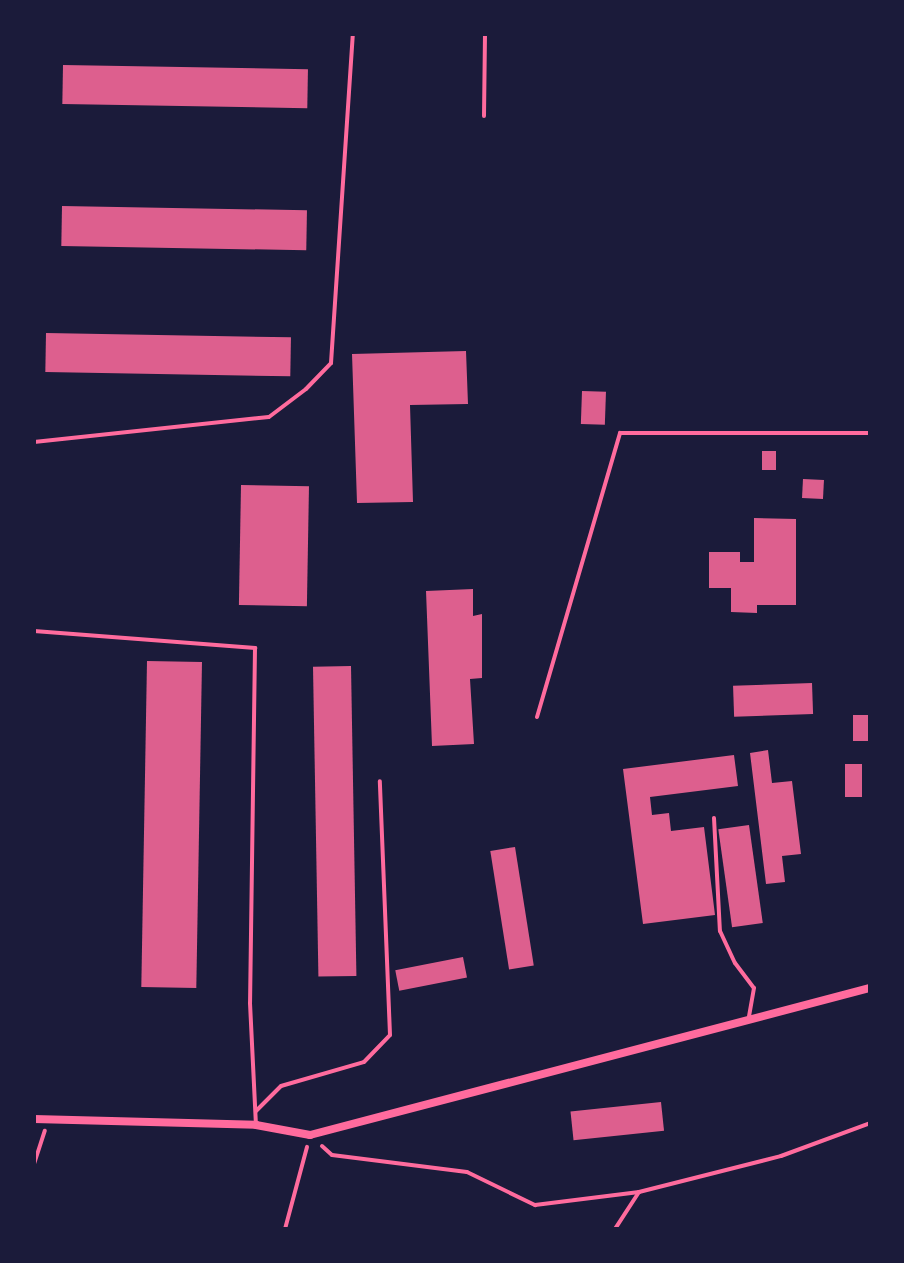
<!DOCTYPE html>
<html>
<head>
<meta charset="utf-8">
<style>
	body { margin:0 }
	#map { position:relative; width:904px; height:1263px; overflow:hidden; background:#1b1b3a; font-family:Merriweather,serif }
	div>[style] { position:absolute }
	.building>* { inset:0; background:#dd5f8e; transform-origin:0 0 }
	.path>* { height:4px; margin:-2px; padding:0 2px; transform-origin:2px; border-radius:2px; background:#ff6b9d }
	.service>* { height:4px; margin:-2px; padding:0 2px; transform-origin:2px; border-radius:2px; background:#ff6b9d }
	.minor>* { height:8px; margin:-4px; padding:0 4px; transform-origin:4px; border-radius:4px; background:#ff6b9d }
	span { translate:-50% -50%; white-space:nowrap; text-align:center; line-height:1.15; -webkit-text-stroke:6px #1b1b3a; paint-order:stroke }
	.frame { position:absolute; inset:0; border:36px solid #1b1b3a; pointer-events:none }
</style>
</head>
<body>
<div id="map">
	<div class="building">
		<div style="left:63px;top:65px;width:245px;height:39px;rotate:1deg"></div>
		<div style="left:62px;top:206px;width:245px;height:40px;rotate:1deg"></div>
		<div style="left:46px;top:333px;width:245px;height:39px;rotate:1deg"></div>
		<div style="clip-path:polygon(466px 351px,468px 404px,410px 405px,413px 502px,357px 503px,352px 354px)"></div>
		<div style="left:582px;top:391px;width:24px;height:33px;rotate:2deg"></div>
		<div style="left:762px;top:451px;width:14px;height:19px"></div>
		<div style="left:803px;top:479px;width:21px;height:19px;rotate:3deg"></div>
		<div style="left:241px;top:485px;width:68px;height:120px;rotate:1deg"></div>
		<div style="clip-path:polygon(754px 518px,796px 519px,796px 605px,757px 605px,757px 613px,731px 612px,731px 588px,709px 588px,709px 552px,740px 552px,740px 562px,754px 562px)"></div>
		<div style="clip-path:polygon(473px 589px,473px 616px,482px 614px,482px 678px,470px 679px,474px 744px,432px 746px,426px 591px)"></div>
		<div style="left:147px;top:661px;width:55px;height:326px;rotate:1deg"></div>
		<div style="left:351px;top:666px;width:310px;height:38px;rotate:89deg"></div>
		<div style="left:812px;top:683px;width:31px;height:79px;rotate:88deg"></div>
		<div style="left:870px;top:715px;width:26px;height:17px;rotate:90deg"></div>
		<div style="clip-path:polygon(768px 750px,772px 783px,792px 781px,801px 854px,782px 856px,785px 882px,766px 884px,750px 753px)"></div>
		<div style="clip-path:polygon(734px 755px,738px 786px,650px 797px,652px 815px,669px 813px,671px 831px,704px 827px,715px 915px,643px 924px,623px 769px)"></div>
		<div style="left:845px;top:764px;width:17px;height:33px"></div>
		<div style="left:749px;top:825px;width:99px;height:31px;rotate:82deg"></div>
		<div style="left:515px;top:847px;width:120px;height:25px;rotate:81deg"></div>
		<div style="left:463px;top:957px;width:21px;height:69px;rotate:79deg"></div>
		<div style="left:661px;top:1102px;width:29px;height:91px;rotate:84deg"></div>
	</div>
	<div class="path">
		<div style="left:34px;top:442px;width:236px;rotate:-6.1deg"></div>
		<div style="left:269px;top:417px;width:46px;rotate:-37.1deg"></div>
		<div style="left:306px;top:389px;width:36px;rotate:-46deg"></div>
		<div style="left:331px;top:363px;width:330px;rotate:-86.2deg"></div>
		<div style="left:322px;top:1146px;width:13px;rotate:42deg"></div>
		<div style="left:332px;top:1155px;width:136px;rotate:7.2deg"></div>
		<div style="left:467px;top:1172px;width:76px;rotate:25.9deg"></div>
		<div style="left:535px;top:1205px;width:105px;rotate:-7.1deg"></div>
		<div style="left:639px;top:1192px;width:44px;rotate:123deg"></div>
		<div style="left:34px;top:1164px;width:35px;rotate:-72deg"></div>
		<div style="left:639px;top:1192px;width:146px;rotate:-14.2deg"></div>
		<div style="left:781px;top:1156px;width:95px;rotate:-20.3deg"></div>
		<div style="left:285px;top:1229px;width:85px;rotate:-75deg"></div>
	</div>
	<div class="service">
		<div style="left:484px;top:116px;width:82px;rotate:-89.3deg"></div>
		<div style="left:34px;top:631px;width:222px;rotate:4.4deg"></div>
		<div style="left:255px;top:648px;width:355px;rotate:90.8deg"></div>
		<div style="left:250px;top:1003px;width:121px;rotate:87.2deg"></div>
		<div style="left:537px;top:717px;width:296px;rotate:-73.7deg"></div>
		<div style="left:620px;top:433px;width:250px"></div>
		<div style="left:714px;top:818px;width:113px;rotate:87deg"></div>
		<div style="left:720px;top:931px;width:35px;rotate:65deg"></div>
		<div style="left:735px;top:963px;width:31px;rotate:53deg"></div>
		<div style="left:754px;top:988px;width:29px;rotate:100deg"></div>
		<div style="left:256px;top:1111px;width:35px;rotate:-45deg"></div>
		<div style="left:281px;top:1086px;width:86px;rotate:-16.1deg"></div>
		<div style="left:364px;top:1062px;width:37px;rotate:-46deg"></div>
		<div style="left:390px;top:1035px;width:254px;rotate:-92.3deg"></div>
	</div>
	<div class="minor">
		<div style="left:34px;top:1119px;width:222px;rotate:1.5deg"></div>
		<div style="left:256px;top:1125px;width:55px;rotate:10.5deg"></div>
		<div style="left:310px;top:1135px;width:579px;rotate:-14.71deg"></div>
	</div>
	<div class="frame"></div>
</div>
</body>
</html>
